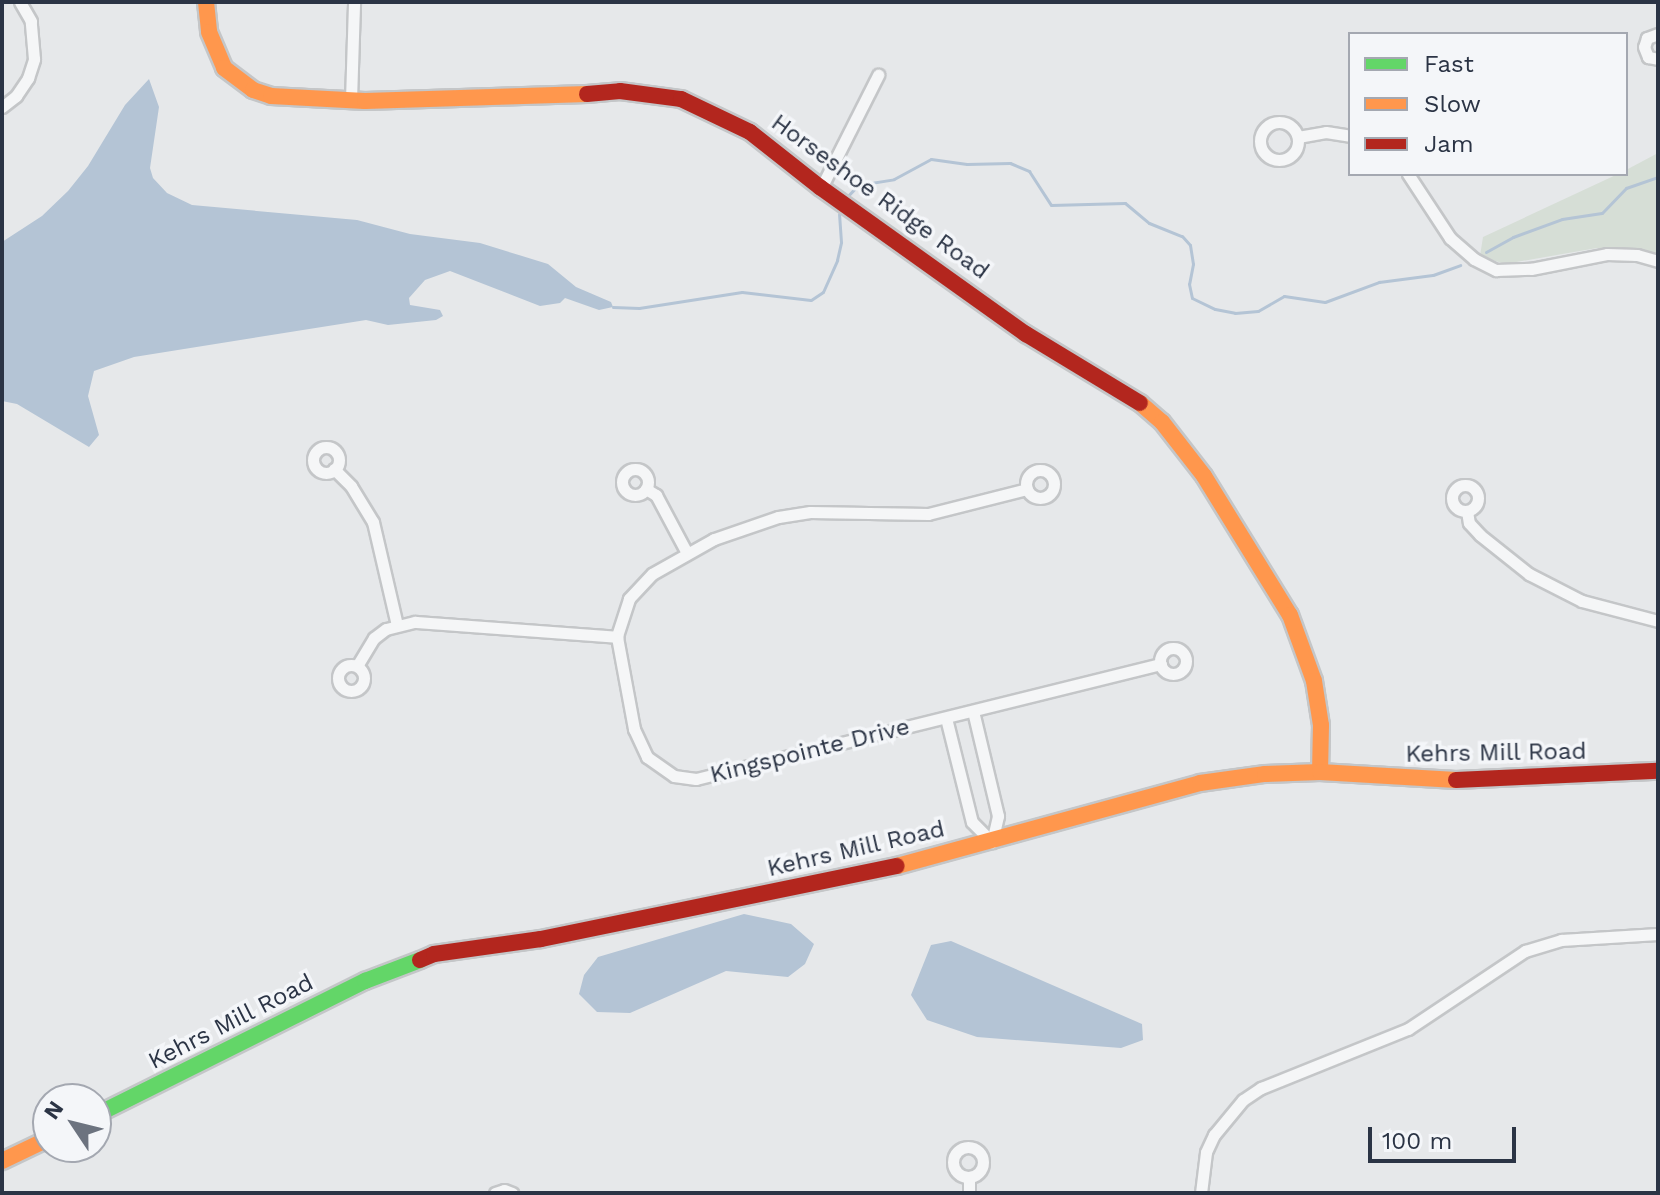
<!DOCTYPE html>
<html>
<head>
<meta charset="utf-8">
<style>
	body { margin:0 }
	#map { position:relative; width:1660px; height:1195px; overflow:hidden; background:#e6e8ea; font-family:"Work Sans",sans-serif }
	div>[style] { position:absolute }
	.green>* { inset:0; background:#d6ded6 }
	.water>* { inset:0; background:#b4c4d5 }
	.stream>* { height:3px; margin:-1.5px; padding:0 1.5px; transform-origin:1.5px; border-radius:1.5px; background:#b4c4d5 }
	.roads { filter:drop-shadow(2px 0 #c4c6c8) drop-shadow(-2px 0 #c4c6c8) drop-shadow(0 2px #c4c6c8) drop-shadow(0 -2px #c4c6c8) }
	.street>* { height:11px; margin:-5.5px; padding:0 5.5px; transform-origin:5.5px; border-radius:5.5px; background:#f5f6f7 }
	.street>.ring { margin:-5.5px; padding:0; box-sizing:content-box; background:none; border:11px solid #f5f6f7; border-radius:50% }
	.fast>* { height:16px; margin:-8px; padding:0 8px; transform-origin:8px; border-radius:8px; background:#63d668 }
	.slow>* { height:16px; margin:-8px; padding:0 8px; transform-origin:8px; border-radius:8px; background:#ff974d }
	.jam>* { height:16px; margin:-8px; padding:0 8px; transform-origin:8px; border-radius:8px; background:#b3261e }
	span { translate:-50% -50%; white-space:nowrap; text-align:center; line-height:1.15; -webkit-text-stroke:7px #f4f6f9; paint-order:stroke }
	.street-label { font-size:24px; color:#2b3445 }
	.frame { position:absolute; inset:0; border:4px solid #2b3445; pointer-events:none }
	.legend { position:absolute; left:1348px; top:32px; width:280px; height:144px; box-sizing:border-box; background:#f4f6f9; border:2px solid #a4a8b1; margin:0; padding:10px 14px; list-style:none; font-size:24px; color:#2b3445 }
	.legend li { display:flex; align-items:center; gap:16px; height:40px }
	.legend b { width:40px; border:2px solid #a4a8b1 }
	.north { position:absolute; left:32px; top:1083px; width:80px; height:80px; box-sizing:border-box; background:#f4f6f9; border:2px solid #a4a8b1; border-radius:50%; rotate:305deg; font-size:22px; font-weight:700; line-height:32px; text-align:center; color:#2b3445 }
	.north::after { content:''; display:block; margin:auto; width:28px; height:36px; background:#6c737f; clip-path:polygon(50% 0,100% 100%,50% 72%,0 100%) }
	.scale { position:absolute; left:1368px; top:1127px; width:148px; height:36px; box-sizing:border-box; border:4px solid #2b3445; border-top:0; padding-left:10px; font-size:24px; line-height:28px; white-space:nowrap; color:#2b3445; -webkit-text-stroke:6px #f4f6f9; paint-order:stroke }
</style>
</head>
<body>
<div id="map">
	<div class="green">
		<div style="clip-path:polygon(1658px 153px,1658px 254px,1597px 248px,1505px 264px,1480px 256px,1483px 237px,1618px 174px,1626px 174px,1626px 170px)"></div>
	</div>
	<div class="water">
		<div style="clip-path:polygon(149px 79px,159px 107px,150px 168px,153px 178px,167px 193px,192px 205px,357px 220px,410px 234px,480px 243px,548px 264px,576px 287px,611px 302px,613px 307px,599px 310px,565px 298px,560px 303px,540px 306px,450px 271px,425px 280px,409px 298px,410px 305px,440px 310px,443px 316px,436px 320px,388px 325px,366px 320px,134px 357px,94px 371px,88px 396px,99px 435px,89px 447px,17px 404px,2px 401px,2px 242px,42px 216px,68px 191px,88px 166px,125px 105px)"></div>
		<div style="clip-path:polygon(744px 914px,791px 924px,814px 944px,805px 964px,788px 977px,726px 971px,630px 1013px,597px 1012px,579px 994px,584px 975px,598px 957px)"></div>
		<div style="clip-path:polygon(951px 941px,1142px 1024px,1143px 1040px,1121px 1048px,977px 1037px,927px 1020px,911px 995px,931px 945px)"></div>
	</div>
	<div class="stream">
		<div style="left:845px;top:199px;width:19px;rotate:-47deg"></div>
		<div style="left:858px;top:185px;width:36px;rotate:-9deg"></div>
		<div style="left:894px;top:179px;width:42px;rotate:-28.4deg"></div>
		<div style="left:931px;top:159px;width:36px;rotate:8deg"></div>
		<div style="left:967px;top:164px;width:43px;rotate:-1.3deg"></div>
		<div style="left:1010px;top:163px;width:21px;rotate:23deg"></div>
		<div style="left:1029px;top:171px;width:40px;rotate:57.1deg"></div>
		<div style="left:1051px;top:205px;width:74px;rotate:-1.5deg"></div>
		<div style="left:1125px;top:203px;width:31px;rotate:40deg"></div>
		<div style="left:1149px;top:223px;width:35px;rotate:22deg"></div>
		<div style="left:1182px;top:236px;width:12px;rotate:48deg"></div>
		<div style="left:1190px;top:245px;width:19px;rotate:81deg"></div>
		<div style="left:1193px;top:264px;width:20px;rotate:101deg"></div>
		<div style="left:1189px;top:284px;width:14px;rotate:78deg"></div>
		<div style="left:1192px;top:298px;width:25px;rotate:26deg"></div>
		<div style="left:1215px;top:309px;width:20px;rotate:11deg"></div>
		<div style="left:1235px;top:313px;width:23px;rotate:-5deg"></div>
		<div style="left:1258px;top:311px;width:30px;rotate:-30deg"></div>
		<div style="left:1284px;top:296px;width:41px;rotate:8.3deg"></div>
		<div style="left:1325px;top:302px;width:58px;rotate:-20.3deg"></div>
		<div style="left:1379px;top:282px;width:54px;rotate:-7.4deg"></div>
		<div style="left:1433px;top:275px;width:29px;rotate:-20deg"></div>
		<div style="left:1486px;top:252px;width:31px;rotate:-29deg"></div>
		<div style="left:1513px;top:237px;width:52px;rotate:-20.2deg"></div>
		<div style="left:1562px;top:219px;width:40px;rotate:-8.5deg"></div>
		<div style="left:1602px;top:213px;width:35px;rotate:-46deg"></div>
		<div style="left:1626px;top:188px;width:34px;rotate:-19deg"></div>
		<div style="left:613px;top:307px;width:26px;rotate:2deg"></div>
		<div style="left:639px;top:308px;width:104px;rotate:-8.8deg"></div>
		<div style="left:742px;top:292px;width:69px;rotate:6.6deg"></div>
		<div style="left:811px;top:300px;width:14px;rotate:-34deg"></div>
		<div style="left:823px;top:292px;width:35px;rotate:-66deg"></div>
		<div style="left:837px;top:260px;width:18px;rotate:-77deg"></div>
		<div style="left:841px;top:242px;width:28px;rotate:-94deg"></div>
	</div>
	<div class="roads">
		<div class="street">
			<div style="left:1658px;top:34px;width:12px;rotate:160deg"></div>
			<div style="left:1647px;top:38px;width:9px;rotate:108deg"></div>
			<div style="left:1644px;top:47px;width:11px;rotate:68deg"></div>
			<div style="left:1648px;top:57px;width:10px;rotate:11deg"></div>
			<div style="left:351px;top:100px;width:98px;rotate:-88.2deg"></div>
			<div style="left:2px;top:107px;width:18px;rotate:-38deg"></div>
			<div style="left:16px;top:96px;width:22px;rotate:-56deg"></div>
			<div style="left:28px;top:78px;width:20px;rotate:-72deg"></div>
			<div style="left:34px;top:59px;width:38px;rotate:-95deg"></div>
			<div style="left:31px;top:21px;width:22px;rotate:-120deg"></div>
			<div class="ring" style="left:1260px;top:122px;width:27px;height:27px"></div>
			<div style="left:1298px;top:137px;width:28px;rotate:-10deg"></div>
			<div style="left:1326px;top:132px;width:24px;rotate:9deg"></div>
			<div style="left:1408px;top:174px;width:77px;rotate:56.7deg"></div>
			<div style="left:1450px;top:238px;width:32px;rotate:41deg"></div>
			<div style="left:1474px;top:259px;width:25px;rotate:27deg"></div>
			<div style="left:1496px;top:270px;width:35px;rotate:-2deg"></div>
			<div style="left:1531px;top:269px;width:77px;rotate:-11.2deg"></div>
			<div style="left:1607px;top:254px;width:30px;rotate:2deg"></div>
			<div style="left:1637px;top:255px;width:22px;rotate:16deg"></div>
			<div style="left:821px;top:188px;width:127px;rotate:-63.2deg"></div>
			<div class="ring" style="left:313px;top:447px;width:15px;height:15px"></div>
			<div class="ring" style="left:622px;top:469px;width:15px;height:15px"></div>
			<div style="left:334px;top:469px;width:24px;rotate:45deg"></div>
			<div style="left:351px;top:486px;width:42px;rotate:58.6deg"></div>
			<div style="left:373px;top:522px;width:106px;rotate:76.9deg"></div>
			<div class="ring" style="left:1026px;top:470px;width:17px;height:17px"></div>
			<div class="ring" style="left:1452px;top:485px;width:15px;height:15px"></div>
			<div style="left:646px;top:489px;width:12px;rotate:31deg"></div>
			<div style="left:656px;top:495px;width:66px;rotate:61.9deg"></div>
			<div style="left:1027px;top:489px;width:102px;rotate:165.8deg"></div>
			<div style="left:928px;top:514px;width:118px;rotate:-179deg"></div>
			<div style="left:810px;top:512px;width:32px;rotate:171deg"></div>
			<div style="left:778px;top:517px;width:68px;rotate:161deg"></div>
			<div style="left:714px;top:539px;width:71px;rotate:150.6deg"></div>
			<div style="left:652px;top:574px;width:34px;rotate:133deg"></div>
			<div style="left:629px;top:599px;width:40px;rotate:108deg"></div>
			<div style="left:617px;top:637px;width:94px;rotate:79.5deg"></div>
			<div style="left:634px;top:729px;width:31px;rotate:65deg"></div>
			<div style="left:647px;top:757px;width:33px;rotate:35deg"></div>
			<div style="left:674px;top:776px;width:22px;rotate:8deg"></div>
			<div style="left:696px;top:779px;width:479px;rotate:-13.9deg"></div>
			<div style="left:1467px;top:511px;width:12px;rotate:81deg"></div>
			<div style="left:1469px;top:523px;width:16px;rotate:47deg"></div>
			<div style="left:1480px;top:535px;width:63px;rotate:38.5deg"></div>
			<div style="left:1529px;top:574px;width:59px;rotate:27deg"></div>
			<div style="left:1582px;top:601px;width:79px;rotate:14.7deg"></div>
			<div class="ring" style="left:1160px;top:648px;width:15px;height:15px"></div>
			<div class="ring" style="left:338px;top:665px;width:15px;height:15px"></div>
			<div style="left:357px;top:666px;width:33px;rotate:-59deg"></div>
			<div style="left:374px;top:638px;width:15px;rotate:-37deg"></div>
			<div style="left:386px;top:629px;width:30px;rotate:-14deg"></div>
			<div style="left:415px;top:622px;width:203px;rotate:4.2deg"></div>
			<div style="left:973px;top:711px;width:108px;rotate:76.6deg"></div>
			<div style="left:998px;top:816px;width:27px;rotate:103deg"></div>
			<div style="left:946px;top:718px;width:107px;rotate:76deg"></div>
			<div style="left:972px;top:822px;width:28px;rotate:45deg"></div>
			<div class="ring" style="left:953px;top:1147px;width:19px;height:19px"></div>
			<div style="left:495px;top:1193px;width:9px;rotate:-18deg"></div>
			<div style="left:504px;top:1190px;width:9px;rotate:21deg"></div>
			<div style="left:969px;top:1193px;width:16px;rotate:-90deg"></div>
			<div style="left:1201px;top:1193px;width:41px;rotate:-83deg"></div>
			<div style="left:1206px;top:1152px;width:19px;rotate:-65deg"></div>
			<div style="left:1214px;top:1135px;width:45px;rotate:-50.4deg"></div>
			<div style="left:1243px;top:1100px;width:22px;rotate:-34deg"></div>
			<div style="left:1261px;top:1088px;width:158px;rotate:-21.9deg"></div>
			<div style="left:1408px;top:1029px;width:141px;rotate:-33.7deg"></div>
			<div style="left:1525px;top:951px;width:38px;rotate:-17deg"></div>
			<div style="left:1561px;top:940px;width:97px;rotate:-3.5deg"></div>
		</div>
		<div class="fast">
			<div style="left:96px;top:1115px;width:301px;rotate:-26.5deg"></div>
			<div style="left:365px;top:981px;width:59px;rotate:-20.9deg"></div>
		</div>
		<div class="slow">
			<div style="left:206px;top:2px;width:30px;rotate:84deg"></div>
			<div style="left:209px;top:32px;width:39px;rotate:67deg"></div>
			<div style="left:224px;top:68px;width:36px;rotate:37deg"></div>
			<div style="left:253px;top:90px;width:19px;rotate:18deg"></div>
			<div style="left:271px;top:96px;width:94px;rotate:3deg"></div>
			<div style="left:365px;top:101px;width:222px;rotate:-1.8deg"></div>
			<div style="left:1140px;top:403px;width:29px;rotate:41deg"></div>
			<div style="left:1162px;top:422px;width:68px;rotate:52.1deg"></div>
			<div style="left:1204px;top:476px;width:163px;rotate:58.3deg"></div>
			<div style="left:1290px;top:615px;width:70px;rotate:70deg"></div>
			<div style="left:1314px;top:681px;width:45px;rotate:81deg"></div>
			<div style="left:1321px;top:725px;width:47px;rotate:91.2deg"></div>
			<div style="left:897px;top:866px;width:314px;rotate:-15.3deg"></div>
			<div style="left:1200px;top:783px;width:66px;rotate:-7.9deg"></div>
			<div style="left:1265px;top:774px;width:55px;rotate:-2.1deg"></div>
			<div style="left:1320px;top:772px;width:136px;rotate:3.4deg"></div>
			<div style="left:2px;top:1161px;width:51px;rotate:-25.6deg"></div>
		</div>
		<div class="jam">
			<div style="left:587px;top:94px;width:33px;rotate:-5deg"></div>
			<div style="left:620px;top:91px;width:62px;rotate:7.5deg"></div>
			<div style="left:681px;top:99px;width:76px;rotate:25.6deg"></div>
			<div style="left:750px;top:132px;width:90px;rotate:38.3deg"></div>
			<div style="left:821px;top:188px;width:252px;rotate:35.5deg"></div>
			<div style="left:1026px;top:334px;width:133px;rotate:31.2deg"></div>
			<div style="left:1456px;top:780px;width:202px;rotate:-2.6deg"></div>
			<div style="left:420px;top:960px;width:15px;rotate:-23deg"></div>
			<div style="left:434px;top:954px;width:108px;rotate:-8deg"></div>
			<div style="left:541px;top:939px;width:363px;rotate:-11.6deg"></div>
		</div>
	</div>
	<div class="street-label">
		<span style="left:880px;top:197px;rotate:36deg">Horseshoe Ridge Road</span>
		<span style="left:810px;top:751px;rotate:-14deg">Kingspointe Drive</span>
		<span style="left:1496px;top:753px;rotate:-1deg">Kehrs Mill Road</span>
		<span style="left:856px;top:849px;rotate:-13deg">Kehrs Mill Road</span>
		<span style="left:231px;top:1022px;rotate:-27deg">Kehrs Mill Road</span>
	</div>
	<div class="frame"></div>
	<ul class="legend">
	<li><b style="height:10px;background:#63d668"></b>Fast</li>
	<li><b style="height:10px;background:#ff974d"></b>Slow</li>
	<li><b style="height:10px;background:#b3261e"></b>Jam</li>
	</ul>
	<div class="north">N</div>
	<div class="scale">100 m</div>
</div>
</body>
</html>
